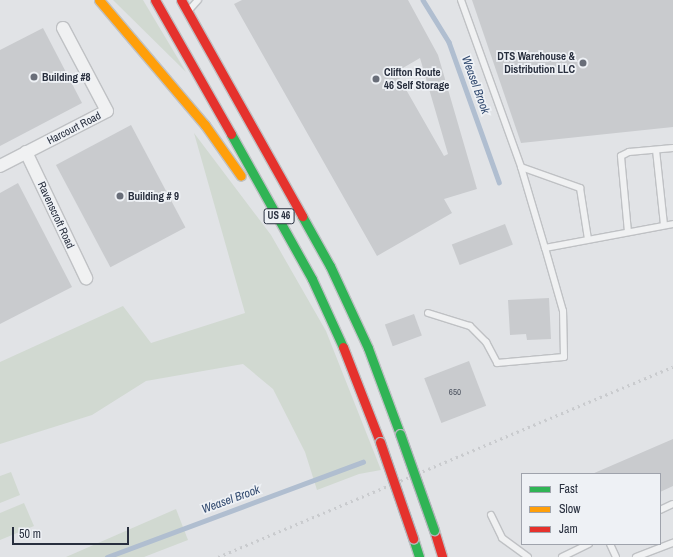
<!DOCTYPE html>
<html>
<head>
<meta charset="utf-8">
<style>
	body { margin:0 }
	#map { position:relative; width:673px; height:557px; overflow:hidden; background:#e1e3e6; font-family:"Archivo Narrow",sans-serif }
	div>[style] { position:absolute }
	.green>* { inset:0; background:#d1d9d1 }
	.stream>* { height:4.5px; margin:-2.25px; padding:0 2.25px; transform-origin:2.25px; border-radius:2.25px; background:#b0bed0 }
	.building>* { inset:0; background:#c9cbce; transform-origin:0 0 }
	.roads { filter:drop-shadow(1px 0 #bfc1c4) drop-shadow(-1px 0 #bfc1c4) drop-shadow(0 1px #bfc1c4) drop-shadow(0 -1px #bfc1c4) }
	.lane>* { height:6px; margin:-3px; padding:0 3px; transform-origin:3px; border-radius:3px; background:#f0f1f2 }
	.street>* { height:12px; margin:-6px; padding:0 6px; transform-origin:6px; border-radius:6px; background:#f0f1f2 }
	.fast>* { height:9px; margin:-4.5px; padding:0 4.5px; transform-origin:4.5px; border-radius:4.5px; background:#30b455 }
	.slow>* { height:9px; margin:-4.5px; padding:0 4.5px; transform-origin:4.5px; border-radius:4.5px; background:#ff9f0a }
	.jam>* { height:9px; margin:-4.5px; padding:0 4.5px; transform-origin:4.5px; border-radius:4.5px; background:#e5322d }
	.rail>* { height:3px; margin-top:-1.5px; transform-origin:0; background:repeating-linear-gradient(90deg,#c9cbce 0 2px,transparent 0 6px) }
	.bridges { filter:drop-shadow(1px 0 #b3b6bb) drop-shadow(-1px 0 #b3b6bb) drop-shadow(0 1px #b3b6bb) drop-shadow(0 -1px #b3b6bb) }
	.fast-bridge>* { height:9px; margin:-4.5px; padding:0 4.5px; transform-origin:4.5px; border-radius:4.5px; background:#30b455 }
	.jam-bridge>* { height:9px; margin:-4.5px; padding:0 4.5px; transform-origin:4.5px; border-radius:4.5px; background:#e5322d }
	.dots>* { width:11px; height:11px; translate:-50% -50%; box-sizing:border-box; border:2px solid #eef1f5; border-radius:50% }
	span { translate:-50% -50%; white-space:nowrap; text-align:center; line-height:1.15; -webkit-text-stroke:3.5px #eef1f5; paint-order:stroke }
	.number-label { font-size:9px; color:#515763 }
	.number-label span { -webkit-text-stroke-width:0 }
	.shield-label span { padding:1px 3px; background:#eef1f5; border:1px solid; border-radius:3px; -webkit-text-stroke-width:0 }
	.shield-label { font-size:10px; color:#282f3e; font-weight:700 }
	.poi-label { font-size:11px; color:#282f3e; font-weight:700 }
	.right { translate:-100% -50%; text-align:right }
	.left { translate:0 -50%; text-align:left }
	.street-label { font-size:11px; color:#282f3e }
	.water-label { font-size:12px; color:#344c71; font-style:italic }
	.legend { position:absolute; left:521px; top:473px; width:140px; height:72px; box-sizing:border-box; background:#eef1f5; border:1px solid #9fa3ac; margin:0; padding:5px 7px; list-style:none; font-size:12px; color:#282f3e }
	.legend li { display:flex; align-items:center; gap:8px; height:20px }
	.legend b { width:20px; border:1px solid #9fa3ac }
	.scale { position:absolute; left:12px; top:527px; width:117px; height:18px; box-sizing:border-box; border:2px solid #282f3e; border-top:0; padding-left:5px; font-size:12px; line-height:14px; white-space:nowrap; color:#282f3e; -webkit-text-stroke:3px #eef1f5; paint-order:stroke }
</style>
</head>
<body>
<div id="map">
	<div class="green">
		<div style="clip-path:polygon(113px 0,143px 0,186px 72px)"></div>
		<div style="clip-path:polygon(194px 133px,271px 235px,326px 331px,381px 470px,359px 474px,317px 490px,305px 452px,273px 389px,243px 364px,146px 381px,92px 415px,0 444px,0 362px,123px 306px,151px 343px,245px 313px)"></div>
		<div style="clip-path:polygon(11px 472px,20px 495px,0 503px,0 476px)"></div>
		<div style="clip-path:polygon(24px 503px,34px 526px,0 540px,0 513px)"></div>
		<div style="clip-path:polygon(176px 509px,188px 540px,144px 557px,66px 557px)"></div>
	</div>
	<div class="stream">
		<div style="left:423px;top:0;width:49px;rotate:58.2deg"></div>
		<div style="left:449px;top:42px;width:149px;rotate:70.3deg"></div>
		<div style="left:107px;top:557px;width:273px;rotate:-20.4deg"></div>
	</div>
	<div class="building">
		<div style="clip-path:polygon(evenodd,242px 0,408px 0,438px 55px,477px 189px,444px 199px,452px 213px,377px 256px,234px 4px,242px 0,420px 58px,448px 154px,444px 156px,396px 72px,420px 58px)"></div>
		<div style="clip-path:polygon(472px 0,673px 0,673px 127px,521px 143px)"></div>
		<div style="clip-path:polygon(43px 28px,82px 103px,0 146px,0 50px)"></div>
		<div style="left:131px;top:125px;width:116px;height:85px;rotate:62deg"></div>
		<div style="clip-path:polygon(18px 183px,72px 287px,0 324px,0 193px)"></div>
		<div style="left:505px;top:224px;width:22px;height:57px;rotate:69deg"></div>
		<div style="clip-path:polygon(549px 298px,551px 339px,527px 340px,526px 334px,510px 335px,508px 300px)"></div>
		<div style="left:414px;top:314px;width:23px;height:31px;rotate:70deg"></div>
		<div style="left:469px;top:361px;width:48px;height:48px;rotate:69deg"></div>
		<div style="clip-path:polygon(673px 439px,673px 486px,660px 492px,660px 474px,592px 474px)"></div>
	</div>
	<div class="roads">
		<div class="lane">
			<div style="left:461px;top:0;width:177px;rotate:70.2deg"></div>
			<div style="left:521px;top:167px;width:84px;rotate:73.5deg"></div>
			<div style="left:545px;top:248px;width:130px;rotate:-10.6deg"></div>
			<div style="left:190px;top:9px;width:12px;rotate:-48deg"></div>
			<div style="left:656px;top:150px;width:75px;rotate:83.9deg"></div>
			<div style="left:521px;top:167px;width:63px;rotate:19.6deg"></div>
			<div style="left:580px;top:188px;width:52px;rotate:81.1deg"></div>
			<div style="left:628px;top:232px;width:76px;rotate:-95.3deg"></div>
			<div style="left:621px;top:156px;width:9px;rotate:-27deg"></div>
			<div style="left:629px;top:152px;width:44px;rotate:-5.2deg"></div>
			<div style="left:428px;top:313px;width:44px;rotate:17.2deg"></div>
			<div style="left:470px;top:326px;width:23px;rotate:45deg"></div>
			<div style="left:486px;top:342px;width:24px;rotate:62deg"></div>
			<div style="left:497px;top:363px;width:67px;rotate:-5.1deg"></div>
			<div style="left:564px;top:357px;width:46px;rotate:-91.2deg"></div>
			<div style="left:563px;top:311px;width:66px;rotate:-105.9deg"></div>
			<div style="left:660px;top:510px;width:14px;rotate:-25deg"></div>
			<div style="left:491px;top:515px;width:25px;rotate:64deg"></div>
			<div style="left:502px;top:538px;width:32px;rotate:36deg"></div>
			<div style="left:610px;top:544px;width:14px;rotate:65deg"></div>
			<div style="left:562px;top:557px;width:30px;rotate:-26deg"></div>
			<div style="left:636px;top:557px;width:40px;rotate:-21deg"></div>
		</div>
		<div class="street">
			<div style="left:26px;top:152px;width:140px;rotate:64.5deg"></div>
			<div style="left:0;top:166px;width:120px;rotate:-27.2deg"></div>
			<div style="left:107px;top:111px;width:94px;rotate:-117.9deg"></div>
		</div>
		<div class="fast">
			<div style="left:231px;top:134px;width:166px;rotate:60.8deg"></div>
			<div style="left:312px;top:279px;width:75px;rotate:65.5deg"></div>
			<div style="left:302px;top:216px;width:57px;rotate:60.8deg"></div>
			<div style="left:330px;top:266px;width:90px;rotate:65.1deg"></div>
			<div style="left:368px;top:348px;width:92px;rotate:69.6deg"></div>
			<div style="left:413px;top:538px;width:20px;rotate:72deg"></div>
		</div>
		<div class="slow">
			<div style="left:99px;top:0;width:164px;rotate:49.7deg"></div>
			<div style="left:205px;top:125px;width:62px;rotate:54.8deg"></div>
		</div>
		<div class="jam">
			<div style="left:155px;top:0;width:154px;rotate:60.4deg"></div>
			<div style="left:181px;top:0;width:248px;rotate:60.7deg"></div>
			<div style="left:343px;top:347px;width:102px;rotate:68.7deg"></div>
			<div style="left:434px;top:530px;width:28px;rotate:73deg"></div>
		</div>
	</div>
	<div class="rail">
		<div style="left:218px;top:557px;width:493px;rotate:-22.7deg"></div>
	</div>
	<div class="bridges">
		<div class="fast-bridge">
			<div style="left:400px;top:434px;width:102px;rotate:70.5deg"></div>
		</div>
		<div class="jam-bridge">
			<div style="left:380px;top:442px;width:102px;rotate:71deg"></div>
		</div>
	</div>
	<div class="dots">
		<div style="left:583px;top:63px;background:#696e79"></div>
		<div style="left:34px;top:77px;background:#696e79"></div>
		<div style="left:376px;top:79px;background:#696e79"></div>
		<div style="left:120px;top:196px;background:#696e79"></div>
	</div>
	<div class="number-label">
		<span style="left:455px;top:392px">650</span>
	</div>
	<div class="shield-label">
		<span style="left:279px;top:216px">US 46</span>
	</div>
	<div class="poi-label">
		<span class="right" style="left:575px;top:63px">DTS Warehouse &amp;<br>Distribution LLC</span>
		<span class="left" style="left:384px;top:79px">Clifton Route<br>46 Self Storage</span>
		<span class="left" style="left:42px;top:77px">Building #8</span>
		<span class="left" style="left:128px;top:196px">Building # 9</span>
	</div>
	<div class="street-label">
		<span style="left:74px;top:128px;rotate:-27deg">Harcourt Road</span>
		<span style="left:56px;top:215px;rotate:65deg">Ravenscroft Road</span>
	</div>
	<div class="water-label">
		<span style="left:475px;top:85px;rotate:70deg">Weasel Brook</span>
		<span style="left:231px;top:500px;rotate:-20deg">Weasel Brook</span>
	</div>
	<ul class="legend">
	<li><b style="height:5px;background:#30b455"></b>Fast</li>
	<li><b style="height:5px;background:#ff9f0a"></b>Slow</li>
	<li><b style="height:5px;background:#e5322d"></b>Jam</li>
	</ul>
	<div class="scale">50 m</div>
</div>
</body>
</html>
